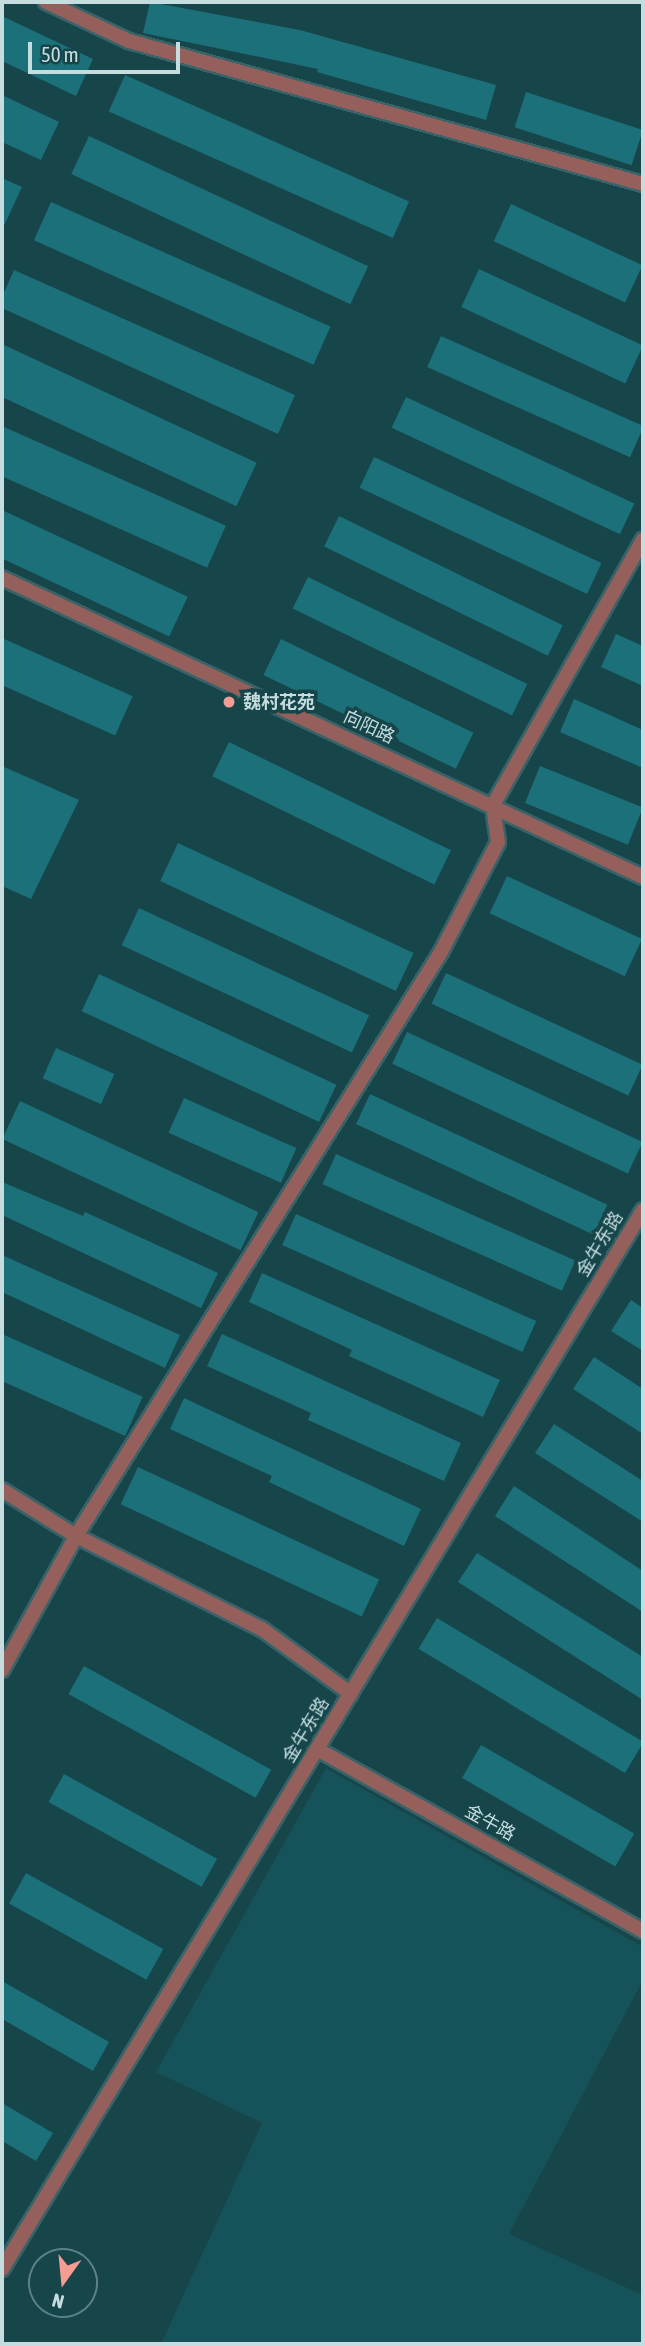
<!DOCTYPE html>
<html>
<head>
<meta charset="utf-8">
<style>
	body { margin:0 }
	#map { position:relative; width:645px; height:2346px; overflow:hidden; background:#16454a; font-family:"Asap Condensed","Noto Sans SC",sans-serif }
	div>[style] { position:absolute }
	.built>* { inset:0; background:#155259 }
	.building>* { inset:0; background:#1c7079; transform-origin:0 0 }
	.roads { filter:drop-shadow(2px 0 #396368) drop-shadow(-2px 0 #396368) drop-shadow(0 2px #396368) drop-shadow(0 -2px #396368) }
	.minor>* { height:14px; margin:-7px; padding:0 7px; transform-origin:7px; border-radius:7px; background:#95605b }
	.tertiary>* { height:14px; margin:-7px; padding:0 7px; transform-origin:7px; border-radius:7px; background:#95605b }
	.dots>* { width:19px; height:19px; translate:-50% -50%; box-sizing:border-box; border:4px solid #16454a; border-radius:50% }
	span { translate:-50% -50%; white-space:nowrap; text-align:center; line-height:1.15; -webkit-text-stroke:7px #16454a; paint-order:stroke }
	.poi-label { font-size:18px; color:#c6dde0; font-weight:700 }
	.left { translate:0 -50%; text-align:left }
	.street-label { font-size:18px; color:#c6dde0 }
	.frame { position:absolute; inset:0; border:4px solid #c6dde0; pointer-events:none }
	.north { position:absolute; left:28px; top:2248px; width:70px; height:70px; box-sizing:border-box; background:#16454a; border:2px solid #5c8286; border-radius:50%; rotate:195deg; font-size:19px; font-weight:700; line-height:28px; text-align:center; color:#c6dde0 }
	.north::after { content:''; display:block; margin:auto; width:24px; height:32px; background:#f59c93; clip-path:polygon(50% 0,100% 100%,50% 72%,0 100%) }
	.scale { position:absolute; left:28px; top:42px; width:152px; height:32px; box-sizing:border-box; border:4px solid #c6dde0; border-top:0; padding-left:9px; font-size:21px; line-height:24px; white-space:nowrap; color:#c6dde0; -webkit-text-stroke:5px #16454a; paint-order:stroke }
</style>
</head>
<body>
<div id="map">
	<div class="built">
		<div style="clip-path:polygon(326px 1768px,643px 1947px,643px 1980px,509px 2234px,643px 2295px,643px 2344px,161px 2344px,262px 2123px,156px 2072px)"></div>
	</div>
	<div class="building">
		<div style="clip-path:polygon(150px 2px,300px 30px,496px 85px,486px 120px,317px 72px,318px 69px,143px 33px)"></div>
		<div style="clip-path:polygon(2px 16px,93px 59px,76px 96px,2px 61px)"></div>
		<div style="left:125px;top:75px;width:311px;height:40px;rotate:24deg"></div>
		<div style="left:526px;top:92px;width:123px;height:37px;rotate:18deg"></div>
		<div style="clip-path:polygon(2px 95px,59px 122px,41px 160px,2px 142px)"></div>
		<div style="left:89px;top:136px;width:308px;height:42px;rotate:25deg"></div>
		<div style="clip-path:polygon(2px 178px,22px 187px,2px 230px)"></div>
		<div style="left:51px;top:202px;width:306px;height:42px;rotate:24deg"></div>
		<div style="left:511px;top:204px;width:145px;height:41px;rotate:25deg"></div>
		<div style="left:479px;top:269px;width:181px;height:42px;rotate:25deg"></div>
		<div style="clip-path:polygon(14px 270px,295px 395px,278px 434px,2px 308px,2px 297px)"></div>
		<div style="left:441px;top:336px;width:222px;height:34px;rotate:24deg"></div>
		<div style="left:2px;top:344px;width:281px;height:48px;rotate:25deg"></div>
		<div style="left:406px;top:397px;width:252px;height:34px;rotate:25deg"></div>
		<div style="left:2px;top:426px;width:245px;height:46px;rotate:24deg"></div>
		<div style="left:374px;top:457px;width:251px;height:34px;rotate:25deg"></div>
		<div style="left:2px;top:510px;width:205px;height:44px;rotate:25deg"></div>
		<div style="left:339px;top:516px;width:249px;height:34px;rotate:26deg"></div>
		<div style="left:308px;top:577px;width:244px;height:35px;rotate:26deg"></div>
		<div style="clip-path:polygon(616px 634px,643px 646px,643px 686px,601px 667px)"></div>
		<div style="left:2px;top:638px;width:143px;height:43px;rotate:24deg"></div>
		<div style="left:281px;top:639px;width:214px;height:40px;rotate:26deg"></div>
		<div style="clip-path:polygon(574px 699px,643px 730px,643px 768px,560px 732px)"></div>
		<div style="left:229px;top:742px;width:247px;height:38px;rotate:26deg"></div>
		<div style="clip-path:polygon(2px 766px,79px 800px,31px 899px,2px 886px)"></div>
		<div style="left:540px;top:766px;width:111px;height:40px;rotate:22deg"></div>
		<div style="left:178px;top:843px;width:260px;height:42px;rotate:25deg"></div>
		<div style="left:507px;top:876px;width:149px;height:41px;rotate:25deg"></div>
		<div style="left:139px;top:908px;width:254px;height:41px;rotate:25deg"></div>
		<div style="left:446px;top:973px;width:217px;height:34px;rotate:25deg"></div>
		<div style="left:99px;top:974px;width:262px;height:41px;rotate:25deg"></div>
		<div style="left:407px;top:1032px;width:260px;height:35px;rotate:25deg"></div>
		<div style="left:56px;top:1048px;width:64px;height:33px;rotate:24deg"></div>
		<div style="left:370px;top:1094px;width:262px;height:33px;rotate:25deg"></div>
		<div style="left:184px;top:1098px;width:123px;height:38px;rotate:24deg"></div>
		<div style="left:20px;top:1101px;width:263px;height:42px;rotate:25deg"></div>
		<div style="left:336px;top:1154px;width:262px;height:33px;rotate:24deg"></div>
		<div style="clip-path:polygon(2px 1182px,83px 1216px,85px 1212px,218px 1273px,201px 1308px,2px 1215px)"></div>
		<div style="left:296px;top:1214px;width:263px;height:34px;rotate:24deg"></div>
		<div style="clip-path:polygon(2px 1255px,180px 1335px,165px 1368px,2px 1292px)"></div>
		<div style="clip-path:polygon(262px 1273px,500px 1380px,483px 1417px,349px 1356px,352px 1350px,249px 1302px)"></div>
		<div style="clip-path:polygon(631px 1300px,643px 1308px,643px 1351px,611px 1331px)"></div>
		<div style="left:2px;top:1334px;width:154px;height:43px;rotate:24deg"></div>
		<div style="clip-path:polygon(222px 1334px,461px 1443px,444px 1481px,308px 1420px,311px 1413px,207px 1366px)"></div>
		<div style="clip-path:polygon(594px 1357px,643px 1389px,643px 1434px,573px 1389px)"></div>
		<div style="clip-path:polygon(184px 1398px,421px 1509px,404px 1546px,269px 1482px,272px 1476px,170px 1429px)"></div>
		<div style="clip-path:polygon(554px 1424px,643px 1481px,643px 1522px,535px 1453px)"></div>
		<div style="left:138px;top:1467px;width:266px;height:41px;rotate:25deg"></div>
		<div style="clip-path:polygon(514px 1486px,643px 1571px,643px 1612px,495px 1516px)"></div>
		<div style="clip-path:polygon(477px 1553px,643px 1657px,643px 1700px,458px 1582px)"></div>
		<div style="left:437px;top:1618px;width:241px;height:36px;rotate:31deg"></div>
		<div style="left:84px;top:1666px;width:214px;height:32px;rotate:29deg"></div>
		<div style="left:481px;top:1745px;width:177px;height:38px;rotate:30deg"></div>
		<div style="left:64px;top:1774px;width:175px;height:32px;rotate:29deg"></div>
		<div style="left:26px;top:1873px;width:157px;height:35px;rotate:29deg"></div>
		<div style="clip-path:polygon(2px 1981px,109px 2042px,93px 2071px,2px 2019px)"></div>
		<div style="clip-path:polygon(2px 2103px,53px 2133px,36px 2161px,2px 2141px)"></div>
	</div>
	<div class="roads">
		<div class="minor">
			<div style="left:46px;top:2px;width:92px;rotate:25.2deg"></div>
			<div style="left:129px;top:41px;width:534px;rotate:15.55deg"></div>
			<div style="left:2px;top:1490px;width:87px;rotate:31.9deg"></div>
			<div style="left:76px;top:1536px;width:208px;rotate:26.6deg"></div>
			<div style="left:262px;top:1629px;width:110px;rotate:36.1deg"></div>
			<div style="left:2px;top:1670px;width:153px;rotate:-61.1deg"></div>
			<div style="left:76px;top:1536px;width:689px;rotate:-57.99deg"></div>
			<div style="left:441px;top:952px;width:124px;rotate:-62.6deg"></div>
			<div style="left:498px;top:842px;width:37px;rotate:-98deg"></div>
			<div style="left:493px;top:805px;width:305px;rotate:-60.5deg"></div>
			<div style="left:317px;top:1749px;width:373px;rotate:29.2deg"></div>
			<div style="left:2px;top:2269px;width:1238px;rotate:-58.81deg"></div>
		</div>
		<div class="tertiary">
			<div style="left:2px;top:578px;width:707px;rotate:25.01deg"></div>
		</div>
	</div>
	<div class="dots">
		<div style="left:229px;top:702px;background:#f59c93"></div>
	</div>
	<div class="poi-label">
		<span class="left" style="left:243px;top:702px">魏村花苑</span>
	</div>
	<div class="street-label">
		<span style="left:369px;top:727px;rotate:25deg">向阳路</span>
		<span style="left:600px;top:1244px;rotate:-59deg">金牛东路</span>
		<span style="left:306px;top:1730px;rotate:-59deg">金牛东路</span>
		<span style="left:490px;top:1823px;rotate:29deg">金牛路</span>
	</div>
	<div class="frame"></div>
	<div class="north">N</div>
	<div class="scale">50 m</div>
</div>
</body>
</html>
